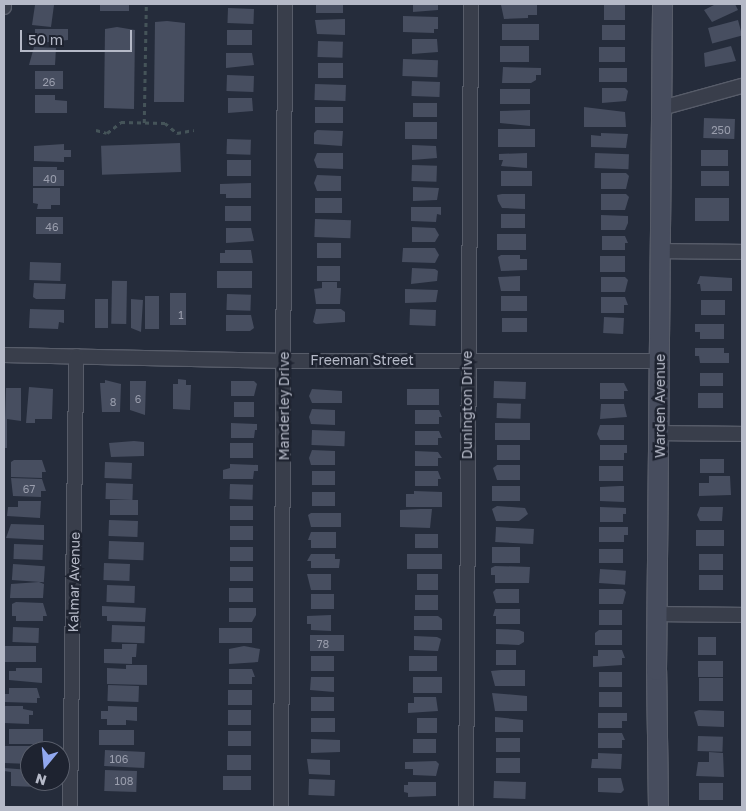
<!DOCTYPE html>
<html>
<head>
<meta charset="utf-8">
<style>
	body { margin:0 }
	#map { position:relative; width:746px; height:811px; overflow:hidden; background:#252c3b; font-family:"Golos Text",sans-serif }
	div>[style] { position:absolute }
	.building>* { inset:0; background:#474e60; transform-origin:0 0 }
	.path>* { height:2.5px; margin-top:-1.25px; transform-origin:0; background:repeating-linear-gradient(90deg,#455459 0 4px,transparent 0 8px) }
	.roads { filter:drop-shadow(1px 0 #575c69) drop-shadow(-1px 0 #575c69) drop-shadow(0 1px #575c69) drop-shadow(0 -1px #575c69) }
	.minor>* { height:14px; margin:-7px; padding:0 7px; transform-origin:7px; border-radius:7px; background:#393e4b }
	.secondary>* { height:19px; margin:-9.5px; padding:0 9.5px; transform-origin:9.5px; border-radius:9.5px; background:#474d5e }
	span { translate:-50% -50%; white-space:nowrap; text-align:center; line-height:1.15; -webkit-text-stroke:5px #1e2330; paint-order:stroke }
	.number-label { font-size:11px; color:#9a9ead }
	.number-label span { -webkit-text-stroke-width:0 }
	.street-label { font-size:14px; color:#b5b9c7 }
	.frame { position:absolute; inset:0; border:5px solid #b5b9c7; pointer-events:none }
	.north { position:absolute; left:20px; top:741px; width:50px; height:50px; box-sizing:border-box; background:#1e2330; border:1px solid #5a5f6c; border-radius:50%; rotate:197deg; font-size:14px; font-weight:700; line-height:20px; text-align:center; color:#b5b9c7 }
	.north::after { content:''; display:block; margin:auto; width:18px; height:22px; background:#91a8ef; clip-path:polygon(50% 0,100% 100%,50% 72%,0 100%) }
	.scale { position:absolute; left:20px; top:30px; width:112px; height:22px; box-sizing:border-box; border:2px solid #b5b9c7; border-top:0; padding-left:6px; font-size:15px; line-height:18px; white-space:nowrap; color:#b5b9c7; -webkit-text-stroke:4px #1e2330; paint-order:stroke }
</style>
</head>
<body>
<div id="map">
	<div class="building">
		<div style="left:100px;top:4px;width:29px;height:7px"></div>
		<div style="left:316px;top:4px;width:27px;height:9px"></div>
		<div style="clip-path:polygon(413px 4px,438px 4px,438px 10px,413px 12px)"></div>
		<div style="clip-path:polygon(504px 4px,537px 4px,537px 15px,528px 15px,528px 18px,504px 19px,501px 5px)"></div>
		<div style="clip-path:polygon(716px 4px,735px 4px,738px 10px,712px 22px,704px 10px)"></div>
		<div style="clip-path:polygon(35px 5px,54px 5px,51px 27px,32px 25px)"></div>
		<div style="left:604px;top:5px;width:21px;height:15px"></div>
		<div style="left:228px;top:8px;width:26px;height:15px;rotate:2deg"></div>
		<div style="clip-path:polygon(403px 16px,438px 17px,438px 29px,434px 29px,434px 33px,403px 32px)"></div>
		<div style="clip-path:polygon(345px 19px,345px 35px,317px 34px,315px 20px)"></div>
		<div style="left:738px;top:20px;width:16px;height:31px;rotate:75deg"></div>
		<div style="clip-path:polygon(167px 21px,185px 23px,184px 102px,154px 102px,155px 22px)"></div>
		<div style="left:502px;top:24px;width:37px;height:16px"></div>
		<div style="left:625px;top:25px;width:15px;height:23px;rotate:90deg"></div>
		<div style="clip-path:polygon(117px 27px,135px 30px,134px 109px,104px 108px,105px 29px)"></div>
		<div style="clip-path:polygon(35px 29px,68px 29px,68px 40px,30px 44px,30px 34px,35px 34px)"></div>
		<div style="left:227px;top:30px;width:25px;height:15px"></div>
		<div style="clip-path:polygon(412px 39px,437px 39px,438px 52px,412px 54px)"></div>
		<div style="left:318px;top:41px;width:25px;height:16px;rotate:2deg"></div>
		<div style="left:529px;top:46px;width:16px;height:29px;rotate:90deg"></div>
		<div style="clip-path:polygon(731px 46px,736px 61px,705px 67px,704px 53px)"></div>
		<div style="clip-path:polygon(34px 47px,56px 48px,55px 65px,29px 65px)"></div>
		<div style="left:599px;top:47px;width:26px;height:15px"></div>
		<div style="clip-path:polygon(226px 53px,252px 53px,254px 65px,226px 68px)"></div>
		<div style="left:403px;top:59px;width:35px;height:17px;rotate:2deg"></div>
		<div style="left:318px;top:63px;width:25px;height:15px"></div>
		<div style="clip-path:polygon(503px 67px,541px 68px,541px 75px,536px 75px,536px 80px,531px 83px,502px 83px)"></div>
		<div style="left:599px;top:68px;width:28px;height:14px"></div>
		<div style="left:35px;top:71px;width:28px;height:18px"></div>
		<div style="left:227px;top:75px;width:27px;height:16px;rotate:2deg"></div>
		<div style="left:412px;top:81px;width:28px;height:15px;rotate:2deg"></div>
		<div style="left:315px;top:84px;width:31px;height:16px;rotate:2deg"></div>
		<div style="clip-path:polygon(602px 88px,625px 88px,628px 91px,626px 101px,602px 103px)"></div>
		<div style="left:530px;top:89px;width:15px;height:30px;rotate:90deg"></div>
		<div style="clip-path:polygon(35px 95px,55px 95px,55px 100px,67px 101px,67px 113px,35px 113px)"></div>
		<div style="clip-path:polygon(228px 98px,252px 98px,253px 111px,228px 113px)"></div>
		<div style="left:413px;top:103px;width:24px;height:14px"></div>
		<div style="left:315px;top:107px;width:28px;height:16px"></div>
		<div style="clip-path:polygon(584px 107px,625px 112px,626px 127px,584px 127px)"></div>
		<div style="clip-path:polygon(530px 110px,530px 126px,500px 123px,500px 111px)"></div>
		<div style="left:704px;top:118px;width:31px;height:20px;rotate:2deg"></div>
		<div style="left:405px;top:122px;width:32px;height:17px"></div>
		<div style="left:535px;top:129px;width:18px;height:37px;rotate:90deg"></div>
		<div style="clip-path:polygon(317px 130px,343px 131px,342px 146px,314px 144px,314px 133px)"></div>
		<div style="clip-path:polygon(601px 133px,628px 134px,626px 148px,591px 147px,591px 135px,601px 136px)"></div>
		<div style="left:227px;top:139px;width:24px;height:15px;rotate:2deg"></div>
		<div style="left:180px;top:143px;width:29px;height:79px;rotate:88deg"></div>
		<div style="clip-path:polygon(64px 144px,64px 150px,71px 150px,71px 157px,64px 157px,64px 162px,34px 161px,34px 146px)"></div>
		<div style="clip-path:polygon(412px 145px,436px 146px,437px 158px,412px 160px)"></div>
		<div style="left:728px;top:150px;width:16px;height:27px;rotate:90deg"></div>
		<div style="clip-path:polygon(317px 153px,343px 153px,343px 169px,317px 168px,314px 160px)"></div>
		<div style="clip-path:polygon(527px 153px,527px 168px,501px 166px,503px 160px,499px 160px,499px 154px)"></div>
		<div style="left:595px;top:153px;width:34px;height:15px;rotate:2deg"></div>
		<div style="left:227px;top:160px;width:24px;height:16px"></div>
		<div style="left:412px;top:165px;width:25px;height:16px;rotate:2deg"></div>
		<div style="clip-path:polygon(33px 167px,57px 167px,57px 170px,64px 170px,64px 186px,33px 186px)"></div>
		<div style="left:532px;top:171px;width:15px;height:31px;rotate:90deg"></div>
		<div style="left:729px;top:171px;width:15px;height:28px;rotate:90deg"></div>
		<div style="clip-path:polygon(601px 173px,626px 173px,629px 176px,626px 189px,601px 189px)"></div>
		<div style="clip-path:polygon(317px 175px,341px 176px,341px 191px,317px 191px,314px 183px)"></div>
		<div style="clip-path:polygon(251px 183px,251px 198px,226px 198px,226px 194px,220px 194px,220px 184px)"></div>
		<div style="clip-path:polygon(413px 187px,439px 188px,437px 200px,413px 201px)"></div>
		<div style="clip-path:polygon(33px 188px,60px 188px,60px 205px,51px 205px,51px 209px,37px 209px,38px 204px,33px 203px)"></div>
		<div style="clip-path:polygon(502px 194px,525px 194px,525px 209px,502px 208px,498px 201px,497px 195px)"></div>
		<div style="clip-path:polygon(601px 194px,626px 194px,629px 197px,625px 210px,601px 210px)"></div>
		<div style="left:315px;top:198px;width:27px;height:15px"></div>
		<div style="left:695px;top:198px;width:34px;height:23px"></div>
		<div style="left:225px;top:206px;width:26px;height:15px"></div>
		<div style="clip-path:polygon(411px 207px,441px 207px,441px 215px,437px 214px,436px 222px,411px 221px)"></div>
		<div style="left:501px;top:214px;width:24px;height:14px"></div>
		<div style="clip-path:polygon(601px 215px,628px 216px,628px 223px,625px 230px,601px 230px)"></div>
		<div style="left:36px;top:217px;width:27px;height:17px"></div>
		<div style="left:315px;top:219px;width:36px;height:18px;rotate:2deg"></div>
		<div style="clip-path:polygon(412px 227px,435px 228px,439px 235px,435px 242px,412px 242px)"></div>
		<div style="clip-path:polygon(226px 228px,251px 228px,254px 241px,226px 243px)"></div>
		<div style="left:526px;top:234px;width:16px;height:29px;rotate:90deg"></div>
		<div style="clip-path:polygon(602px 236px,625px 236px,628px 243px,625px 243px,625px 250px,602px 250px)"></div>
		<div style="left:317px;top:243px;width:24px;height:15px"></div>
		<div style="clip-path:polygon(403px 248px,435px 248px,439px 255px,435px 263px,402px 262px)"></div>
		<div style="clip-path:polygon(225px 250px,251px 250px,253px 263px,220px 263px,220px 253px,225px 253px)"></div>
		<div style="clip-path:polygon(501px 255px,520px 255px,520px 259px,527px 259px,527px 270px,501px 271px,498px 257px)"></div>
		<div style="left:600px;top:256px;width:25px;height:16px"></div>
		<div style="left:30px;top:262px;width:31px;height:18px;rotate:2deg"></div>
		<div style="left:317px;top:266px;width:23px;height:15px"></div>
		<div style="clip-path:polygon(412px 268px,435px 269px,438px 271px,437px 281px,411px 284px)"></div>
		<div style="left:217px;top:271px;width:35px;height:17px"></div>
		<div style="clip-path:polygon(520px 276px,520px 291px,501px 291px,498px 277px)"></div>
		<div style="clip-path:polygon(700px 276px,732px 278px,732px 291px,701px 291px,700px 284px,697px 284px)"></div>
		<div style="clip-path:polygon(601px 277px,625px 277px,628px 280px,625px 292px,601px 292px)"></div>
		<div style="left:127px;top:281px;width:43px;height:15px;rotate:91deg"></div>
		<div style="clip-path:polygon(322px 282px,337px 282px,337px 288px,341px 288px,340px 304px,316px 304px,314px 289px,322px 288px)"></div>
		<div style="clip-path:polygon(34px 283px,66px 284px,65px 299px,36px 299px,33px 297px)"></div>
		<div style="clip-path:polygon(405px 289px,438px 290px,436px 302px,405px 303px)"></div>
		<div style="left:170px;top:293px;width:16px;height:32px"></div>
		<div style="left:227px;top:294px;width:24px;height:16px;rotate:2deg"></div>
		<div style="left:145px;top:296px;width:14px;height:33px"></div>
		<div style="left:501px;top:296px;width:26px;height:15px"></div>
		<div style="clip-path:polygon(601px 297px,625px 297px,628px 305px,624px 305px,624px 313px,601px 313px)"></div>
		<div style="left:95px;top:299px;width:13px;height:29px"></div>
		<div style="clip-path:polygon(131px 299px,143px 300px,141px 332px,131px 328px)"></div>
		<div style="left:701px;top:300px;width:24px;height:15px"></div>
		<div style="clip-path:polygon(30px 309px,64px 310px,64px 323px,59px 322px,58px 329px,29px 328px)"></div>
		<div style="clip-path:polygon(316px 309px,341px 309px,345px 312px,345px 322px,316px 324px,313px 322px)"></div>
		<div style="left:410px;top:309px;width:26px;height:16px;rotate:2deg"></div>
		<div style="clip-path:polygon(226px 315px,251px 315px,254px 328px,250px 331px,226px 331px)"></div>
		<div style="left:604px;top:317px;width:20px;height:16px;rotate:3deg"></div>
		<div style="left:502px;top:318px;width:25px;height:14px"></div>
		<div style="clip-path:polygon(695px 324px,724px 324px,724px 339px,700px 339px,700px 332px,695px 332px)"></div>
		<div style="clip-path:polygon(695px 348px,724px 348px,724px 353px,729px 353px,729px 363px,700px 363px,699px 356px,695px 356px)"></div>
		<div style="left:700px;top:373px;width:23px;height:13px"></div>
		<div style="clip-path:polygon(178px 379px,186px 380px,186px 385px,191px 385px,190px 410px,173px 409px,173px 384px,178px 384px)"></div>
		<div style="clip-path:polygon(105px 380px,121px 384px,120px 412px,102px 412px,100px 383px,105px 383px)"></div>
		<div style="clip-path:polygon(130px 381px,146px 381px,145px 415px,130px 410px)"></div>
		<div style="clip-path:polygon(231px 381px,254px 381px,257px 384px,254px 396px,231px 396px)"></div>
		<div style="left:494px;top:381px;width:32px;height:17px;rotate:2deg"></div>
		<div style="clip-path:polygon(600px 383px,624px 383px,628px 391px,624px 391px,624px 399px,600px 399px)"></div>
		<div style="clip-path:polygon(29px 387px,53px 389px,52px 419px,35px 419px,35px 423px,26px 423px)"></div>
		<div style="clip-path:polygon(6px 388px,21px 388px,21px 421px,7px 419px,7px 448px,4px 448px)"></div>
		<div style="clip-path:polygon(312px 389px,342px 391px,342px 403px,312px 403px,309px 396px)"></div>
		<div style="left:407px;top:389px;width:32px;height:16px"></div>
		<div style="left:698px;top:393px;width:25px;height:15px"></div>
		<div style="left:234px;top:402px;width:20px;height:15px"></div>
		<div style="left:497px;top:403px;width:24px;height:15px;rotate:2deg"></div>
		<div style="clip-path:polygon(601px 404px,624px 404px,627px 417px,600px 419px)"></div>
		<div style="clip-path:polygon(312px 409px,335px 410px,335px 425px,311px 424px,309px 417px)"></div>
		<div style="clip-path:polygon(415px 410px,439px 410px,442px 417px,439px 417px,439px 424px,415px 424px)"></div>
		<div style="clip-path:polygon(231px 423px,257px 424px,257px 430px,255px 430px,254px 438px,231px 438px)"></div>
		<div style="left:495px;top:423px;width:35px;height:17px"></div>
		<div style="clip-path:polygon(600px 425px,624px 425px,624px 440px,600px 440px,597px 434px)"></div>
		<div style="left:312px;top:430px;width:33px;height:15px;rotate:2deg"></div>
		<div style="clip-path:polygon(415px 431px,439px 431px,442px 438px,438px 438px,438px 445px,415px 445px)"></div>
		<div style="clip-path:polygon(134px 441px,144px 442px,144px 456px,111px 457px,109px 443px)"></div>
		<div style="left:230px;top:443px;width:23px;height:15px"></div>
		<div style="left:497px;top:445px;width:23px;height:15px"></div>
		<div style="clip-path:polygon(600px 445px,627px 445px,627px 453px,624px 453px,624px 460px,600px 460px)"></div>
		<div style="clip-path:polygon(312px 450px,335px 451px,335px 465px,311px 465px,309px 458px)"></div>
		<div style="clip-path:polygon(415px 451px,438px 452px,442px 458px,438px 458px,438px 466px,415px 466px)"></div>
		<div style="left:700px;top:459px;width:24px;height:14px"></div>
		<div style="clip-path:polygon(14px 460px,42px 460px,46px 472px,42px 472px,42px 478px,11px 477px,11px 462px)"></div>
		<div style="left:105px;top:462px;width:27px;height:16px;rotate:2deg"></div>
		<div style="clip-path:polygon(230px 464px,258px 465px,258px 471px,254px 471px,253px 479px,223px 479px,223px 470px,230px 468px)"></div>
		<div style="clip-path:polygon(497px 465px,520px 465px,520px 480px,497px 480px,493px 468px)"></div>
		<div style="left:599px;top:466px;width:24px;height:15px"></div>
		<div style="left:312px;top:471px;width:23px;height:14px"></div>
		<div style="clip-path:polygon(415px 471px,438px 471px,441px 479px,438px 479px,438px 486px,415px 486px)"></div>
		<div style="clip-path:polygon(709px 476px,730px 476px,731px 495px,699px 496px,699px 483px,709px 483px)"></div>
		<div style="clip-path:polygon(11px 478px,42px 479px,46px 491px,41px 491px,41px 497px,13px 496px)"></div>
		<div style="left:106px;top:483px;width:27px;height:16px;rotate:2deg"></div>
		<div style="left:230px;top:484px;width:23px;height:15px;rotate:2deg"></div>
		<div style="left:492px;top:486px;width:28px;height:15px"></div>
		<div style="clip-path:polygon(620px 486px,624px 486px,624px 502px,600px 501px,600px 487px)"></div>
		<div style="clip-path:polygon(414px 491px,442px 492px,442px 507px,406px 507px,406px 494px,414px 494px)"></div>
		<div style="left:312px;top:492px;width:23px;height:14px"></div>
		<div style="left:110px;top:500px;width:28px;height:15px"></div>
		<div style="clip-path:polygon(18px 501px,41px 501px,40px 518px,7px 516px,8px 507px,18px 507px)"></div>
		<div style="left:230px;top:506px;width:23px;height:14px"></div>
		<div style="clip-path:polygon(497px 506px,525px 508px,528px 514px,519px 521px,496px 521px,492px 509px)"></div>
		<div style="clip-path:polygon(600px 507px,626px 508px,626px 514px,623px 514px,623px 522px,600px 522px)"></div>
		<div style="clip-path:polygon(700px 507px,723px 507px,722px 521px,700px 521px,697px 515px)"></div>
		<div style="clip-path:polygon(420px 509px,432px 509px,430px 528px,400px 527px,400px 510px)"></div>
		<div style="clip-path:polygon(311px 513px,341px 513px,341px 527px,311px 527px,308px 515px)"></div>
		<div style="left:109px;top:520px;width:29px;height:16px;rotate:2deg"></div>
		<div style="clip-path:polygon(11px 524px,44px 525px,44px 540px,6px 538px)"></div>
		<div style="left:230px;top:526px;width:23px;height:14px"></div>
		<div style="left:496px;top:527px;width:38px;height:15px;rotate:3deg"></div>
		<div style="clip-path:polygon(599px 527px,628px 527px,628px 535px,624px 535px,624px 542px,599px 542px)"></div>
		<div style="left:696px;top:530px;width:28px;height:16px"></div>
		<div style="clip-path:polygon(311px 532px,336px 532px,336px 548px,311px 548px,311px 540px,308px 540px)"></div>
		<div style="left:415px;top:534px;width:23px;height:14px"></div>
		<div style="left:109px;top:541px;width:35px;height:18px;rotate:2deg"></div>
		<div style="left:14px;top:544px;width:29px;height:15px;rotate:2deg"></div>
		<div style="left:230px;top:547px;width:23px;height:14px"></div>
		<div style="left:520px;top:547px;width:16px;height:28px;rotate:90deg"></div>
		<div style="left:599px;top:549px;width:24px;height:14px"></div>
		<div style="clip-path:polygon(311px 554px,335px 554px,335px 559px,340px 559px,339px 568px,311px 568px,311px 561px,307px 561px)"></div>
		<div style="left:407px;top:554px;width:35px;height:15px"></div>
		<div style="left:699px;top:554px;width:24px;height:16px"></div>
		<div style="left:104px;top:563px;width:26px;height:17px;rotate:2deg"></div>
		<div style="left:13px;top:564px;width:32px;height:16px;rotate:4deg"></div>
		<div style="clip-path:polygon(495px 566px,530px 567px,529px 583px,495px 583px,495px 575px,491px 575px,491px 568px)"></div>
		<div style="left:230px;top:567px;width:23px;height:14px"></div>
		<div style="left:600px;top:569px;width:26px;height:14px;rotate:4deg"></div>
		<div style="clip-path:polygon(307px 574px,331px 574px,331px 590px,311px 590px)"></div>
		<div style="left:417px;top:574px;width:21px;height:16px"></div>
		<div style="left:699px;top:575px;width:24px;height:15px"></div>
		<div style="clip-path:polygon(39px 582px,44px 584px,43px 598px,10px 598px,11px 584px)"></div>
		<div style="left:107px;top:585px;width:28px;height:17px;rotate:2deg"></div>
		<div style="left:229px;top:588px;width:24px;height:14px"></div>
		<div style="clip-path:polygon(496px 589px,519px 589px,519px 603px,496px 603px,493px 592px)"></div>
		<div style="clip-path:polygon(599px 589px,623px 589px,626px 592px,623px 604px,599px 604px)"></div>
		<div style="left:311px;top:594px;width:23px;height:15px"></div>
		<div style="left:415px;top:595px;width:23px;height:15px"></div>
		<div style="clip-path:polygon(16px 602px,43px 603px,47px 616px,43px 616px,43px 621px,16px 621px,16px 616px,12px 616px,12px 604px)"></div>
		<div style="clip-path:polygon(102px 606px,146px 608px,145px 622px,107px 621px,107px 616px,102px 616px)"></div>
		<div style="clip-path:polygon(229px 608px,256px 608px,256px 615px,252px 622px,229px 622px)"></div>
		<div style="clip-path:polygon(495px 609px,520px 609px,520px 624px,496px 624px,496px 616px,493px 616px)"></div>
		<div style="left:599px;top:610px;width:23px;height:15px"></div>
		<div style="clip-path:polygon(331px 615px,331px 631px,311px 630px,311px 624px,307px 624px,307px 616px)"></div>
		<div style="clip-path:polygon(414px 616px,438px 616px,442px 619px,442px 630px,414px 630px)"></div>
		<div style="left:112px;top:625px;width:33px;height:17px;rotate:2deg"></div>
		<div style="left:13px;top:627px;width:26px;height:15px;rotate:2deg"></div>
		<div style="left:219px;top:628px;width:33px;height:15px"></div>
		<div style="clip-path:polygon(496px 629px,519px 630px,524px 632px,524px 642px,519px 645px,496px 644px)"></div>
		<div style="clip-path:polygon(599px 630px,622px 630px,622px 645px,595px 645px,595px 633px)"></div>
		<div style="left:310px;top:635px;width:34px;height:16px"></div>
		<div style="clip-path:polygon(414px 636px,437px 637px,441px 639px,438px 651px,414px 650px)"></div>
		<div style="left:698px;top:637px;width:18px;height:18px"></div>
		<div style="clip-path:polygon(122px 644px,137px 644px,136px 657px,132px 657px,132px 664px,104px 663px,104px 649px,122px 649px)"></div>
		<div style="left:4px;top:646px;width:32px;height:16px"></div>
		<div style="clip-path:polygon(244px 646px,260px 649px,258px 662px,229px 664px,229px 649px)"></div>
		<div style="left:496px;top:650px;width:20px;height:15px"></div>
		<div style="clip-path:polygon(598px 650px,622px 650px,625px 658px,622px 658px,622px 665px,593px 667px,593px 656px,598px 656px)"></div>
		<div style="left:311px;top:656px;width:23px;height:15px"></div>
		<div style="left:409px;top:656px;width:28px;height:15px"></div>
		<div style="left:698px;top:661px;width:25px;height:16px"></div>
		<div style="clip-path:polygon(126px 665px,147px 665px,147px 685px,107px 684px,107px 668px,126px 669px)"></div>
		<div style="clip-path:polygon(16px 668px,42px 668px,42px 683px,9px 680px,9px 671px,16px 671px)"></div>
		<div style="clip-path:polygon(229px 669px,252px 669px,255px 677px,252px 677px,252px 684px,229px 684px)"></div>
		<div style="clip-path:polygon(501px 670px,525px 670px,525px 686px,495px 686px,491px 671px)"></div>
		<div style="left:599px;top:672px;width:23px;height:15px"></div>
		<div style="clip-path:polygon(311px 677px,334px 677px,334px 692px,310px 690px)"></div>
		<div style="left:413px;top:677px;width:29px;height:16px"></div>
		<div style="left:699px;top:678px;width:24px;height:23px"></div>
		<div style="left:108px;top:685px;width:31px;height:16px;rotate:2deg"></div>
		<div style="clip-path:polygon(9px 688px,37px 688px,40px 698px,37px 698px,37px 703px,4px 702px,4px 694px,9px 694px)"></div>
		<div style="left:228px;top:690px;width:24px;height:15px"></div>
		<div style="left:599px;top:692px;width:23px;height:15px"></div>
		<div style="clip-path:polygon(492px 693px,527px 696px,527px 711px,495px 711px)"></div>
		<div style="left:311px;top:697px;width:23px;height:14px"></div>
		<div style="clip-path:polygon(414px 697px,436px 697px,438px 711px,408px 713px,408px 703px,414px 703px)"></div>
		<div style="clip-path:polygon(4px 706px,23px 706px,23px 709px,33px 711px,33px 715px,29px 715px,29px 724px,4px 723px)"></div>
		<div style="clip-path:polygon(108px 706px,137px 707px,137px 721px,126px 720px,126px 725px,107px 725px,107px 719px,101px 719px,101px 711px,108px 711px)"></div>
		<div style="left:228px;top:710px;width:23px;height:15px"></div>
		<div style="clip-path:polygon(699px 710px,724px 711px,724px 727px,698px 726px,694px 712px)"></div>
		<div style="clip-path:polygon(598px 713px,627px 713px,627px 721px,622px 721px,622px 728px,598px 728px)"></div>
		<div style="clip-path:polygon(495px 717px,523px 720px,523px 732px,495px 732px)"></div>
		<div style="left:311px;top:718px;width:24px;height:14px"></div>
		<div style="left:417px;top:718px;width:20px;height:15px"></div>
		<div style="left:9px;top:729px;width:34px;height:15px"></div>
		<div style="left:99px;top:730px;width:35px;height:15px"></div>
		<div style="left:228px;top:731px;width:23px;height:15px"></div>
		<div style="clip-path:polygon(598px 733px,622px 733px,625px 740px,622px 740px,622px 748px,598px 748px)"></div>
		<div style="left:698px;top:736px;width:25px;height:15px;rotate:2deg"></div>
		<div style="left:496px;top:738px;width:24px;height:14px"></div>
		<div style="clip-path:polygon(311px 739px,340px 740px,340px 752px,311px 753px)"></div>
		<div style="left:413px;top:739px;width:23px;height:14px"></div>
		<div style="clip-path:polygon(4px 746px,33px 746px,30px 764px,4px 763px)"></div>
		<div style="left:105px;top:750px;width:40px;height:16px;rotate:3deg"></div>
		<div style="clip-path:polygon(709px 752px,723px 753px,724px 777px,696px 776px,698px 762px,709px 762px)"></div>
		<div style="clip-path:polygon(598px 753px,622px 754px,621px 769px,591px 768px,592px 759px,598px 759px)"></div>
		<div style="left:227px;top:755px;width:24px;height:15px"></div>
		<div style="left:496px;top:758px;width:24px;height:15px"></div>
		<div style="clip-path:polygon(307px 759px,330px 760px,330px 775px,309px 774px)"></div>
		<div style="clip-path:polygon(436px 761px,439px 764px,436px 776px,413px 775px,413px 769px,405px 769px,405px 762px)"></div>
		<div style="clip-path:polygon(4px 768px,30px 770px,30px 781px,38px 781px,38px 787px,11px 786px,11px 772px,4px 771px)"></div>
		<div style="left:105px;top:770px;width:32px;height:21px;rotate:2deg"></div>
		<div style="left:223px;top:776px;width:28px;height:14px"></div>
		<div style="clip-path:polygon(598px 778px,621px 778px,624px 790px,621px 793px,598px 792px)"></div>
		<div style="left:309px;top:779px;width:26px;height:16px;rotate:2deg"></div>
		<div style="left:494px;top:781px;width:32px;height:17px;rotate:2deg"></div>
		<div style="clip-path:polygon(408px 782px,436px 782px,436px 796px,408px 797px,408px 793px,404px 792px,404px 785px,408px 785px)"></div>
		<div style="left:699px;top:783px;width:24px;height:17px"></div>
	</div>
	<div class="path">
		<div style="left:144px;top:123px;width:119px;rotate:-89deg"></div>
		<div style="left:96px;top:130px;width:11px;rotate:15deg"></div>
		<div style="left:107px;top:133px;width:18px;rotate:-38deg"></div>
		<div style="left:121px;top:122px;width:44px;rotate:1.3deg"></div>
		<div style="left:165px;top:123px;width:16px;rotate:40deg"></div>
		<div style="left:177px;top:133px;width:17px;rotate:-10deg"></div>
	</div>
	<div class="roads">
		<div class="minor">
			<div style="left:4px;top:7px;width:3px;rotate:-90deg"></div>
			<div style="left:662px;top:108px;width:83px;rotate:-15.4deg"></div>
			<div style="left:660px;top:251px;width:82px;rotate:0.7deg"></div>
			<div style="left:4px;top:355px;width:281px;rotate:1.2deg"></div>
			<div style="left:285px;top:361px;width:375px"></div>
			<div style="left:659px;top:433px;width:83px;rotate:0.7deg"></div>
			<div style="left:659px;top:614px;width:83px;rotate:0.7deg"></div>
			<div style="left:70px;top:807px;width:451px;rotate:-89.2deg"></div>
			<div style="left:281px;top:807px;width:803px;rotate:-89.71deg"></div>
			<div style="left:466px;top:807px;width:803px;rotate:-89.64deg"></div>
		</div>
		<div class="secondary">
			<div style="left:658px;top:807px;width:137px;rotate:-90.8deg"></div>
			<div style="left:656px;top:670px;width:666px;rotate:-89.48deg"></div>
		</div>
	</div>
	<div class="number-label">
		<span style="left:49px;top:82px">26</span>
		<span style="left:721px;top:130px">250</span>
		<span style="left:50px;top:179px">40</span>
		<span style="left:52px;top:227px">46</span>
		<span style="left:181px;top:315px">1</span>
		<span style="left:138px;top:399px">6</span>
		<span style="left:113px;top:402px">8</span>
		<span style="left:29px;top:489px">67</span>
		<span style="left:323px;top:644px">78</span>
		<span style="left:119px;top:759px">106</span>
		<span style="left:124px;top:781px">108</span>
	</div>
	<div class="street-label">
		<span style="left:362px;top:360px">Freeman Street</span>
		<span style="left:467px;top:405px;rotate:-90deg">Dunington Drive</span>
		<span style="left:284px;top:406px;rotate:-90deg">Manderley Drive</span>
		<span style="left:660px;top:406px;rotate:-90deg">Warden Avenue</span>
		<span style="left:74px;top:582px;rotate:-89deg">Kalmar Avenue</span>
	</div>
	<div class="frame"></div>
	<div class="north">N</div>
	<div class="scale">50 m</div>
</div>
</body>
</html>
